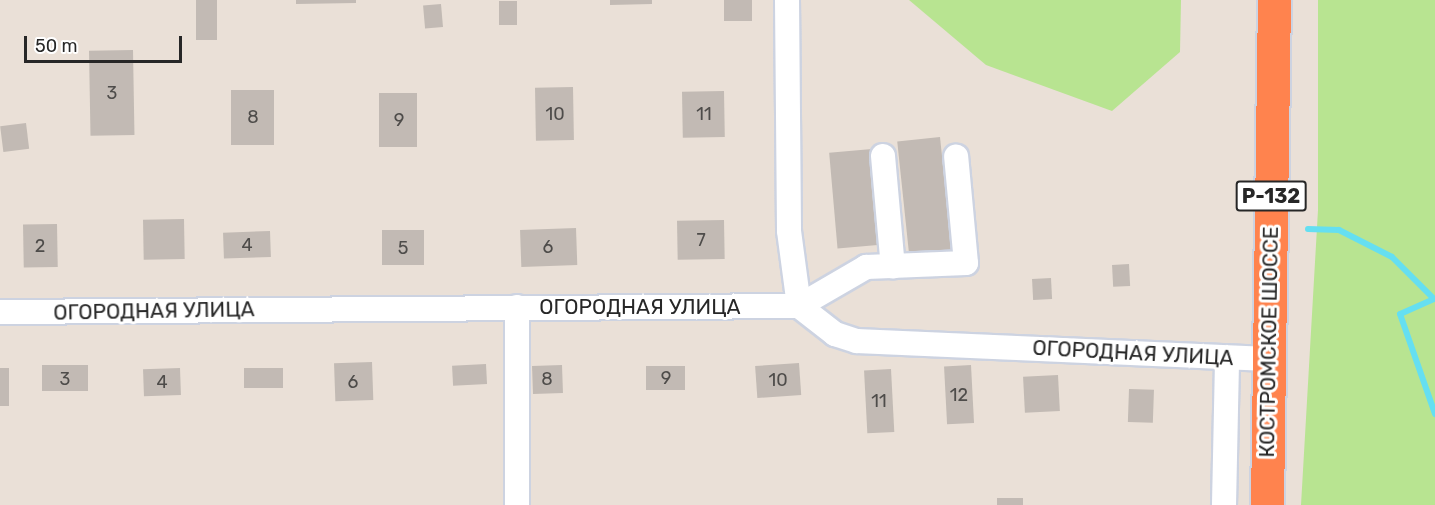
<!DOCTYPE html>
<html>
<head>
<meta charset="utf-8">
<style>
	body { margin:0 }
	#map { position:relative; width:1435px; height:505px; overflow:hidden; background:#eae0d7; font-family:Rubik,sans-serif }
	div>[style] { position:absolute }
	.green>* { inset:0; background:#b8e491 }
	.stream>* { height:6px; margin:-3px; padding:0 3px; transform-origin:3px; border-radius:3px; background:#65dff1 }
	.building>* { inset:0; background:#c2bab4; transform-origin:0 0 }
	.roads { filter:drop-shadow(2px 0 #cdd3e1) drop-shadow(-2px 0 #cdd3e1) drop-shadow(0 2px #cdd3e1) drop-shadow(0 -2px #cdd3e1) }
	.minor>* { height:24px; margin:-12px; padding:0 12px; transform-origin:12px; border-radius:12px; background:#fff }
	.highway>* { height:33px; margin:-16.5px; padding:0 16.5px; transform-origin:16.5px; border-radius:16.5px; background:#ff834e }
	span { translate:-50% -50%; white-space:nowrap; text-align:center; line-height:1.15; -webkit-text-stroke:6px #fff; paint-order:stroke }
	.number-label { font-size:18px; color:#4e4c4a }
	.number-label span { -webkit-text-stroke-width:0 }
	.shield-label span { padding:2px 4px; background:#fff; border:2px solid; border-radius:4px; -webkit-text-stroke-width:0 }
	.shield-label { font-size:20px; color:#272727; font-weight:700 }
	.street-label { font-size:21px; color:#272727 }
	.scale { position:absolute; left:24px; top:36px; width:158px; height:27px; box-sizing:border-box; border:3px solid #272727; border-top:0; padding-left:8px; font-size:18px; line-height:21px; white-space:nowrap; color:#272727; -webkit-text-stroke:4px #fff; paint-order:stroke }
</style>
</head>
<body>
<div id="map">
	<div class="green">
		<div style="clip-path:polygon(909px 0,1181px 0,1180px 52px,1112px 111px,986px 65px)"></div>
		<div style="clip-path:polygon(1318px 0,1435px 0,1435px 505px,1301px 505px,1318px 210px)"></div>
	</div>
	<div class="stream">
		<div style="left:1308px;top:229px;width:31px;rotate:2deg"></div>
		<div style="left:1339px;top:230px;width:59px;rotate:27deg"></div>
		<div style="left:1392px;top:257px;width:59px;rotate:45deg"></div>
		<div style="left:1434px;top:299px;width:37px;rotate:156deg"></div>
		<div style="left:1400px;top:314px;width:106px;rotate:70.7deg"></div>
	</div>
	<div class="building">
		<div style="left:196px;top:0;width:21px;height:40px"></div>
		<div style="clip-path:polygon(296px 0,356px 0,356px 3px,296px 4px)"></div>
		<div style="clip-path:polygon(610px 0,652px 0,652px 4px,610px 5px)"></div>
		<div style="left:724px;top:0;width:28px;height:21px"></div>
		<div style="left:499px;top:1px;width:18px;height:24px"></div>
		<div style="left:441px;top:4px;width:23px;height:18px;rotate:85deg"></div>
		<div style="left:133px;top:50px;width:85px;height:44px;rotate:89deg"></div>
		<div style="left:573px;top:87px;width:53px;height:38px;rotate:89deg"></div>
		<div style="left:231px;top:90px;width:43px;height:55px"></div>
		<div style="left:724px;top:91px;width:46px;height:42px;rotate:89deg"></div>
		<div style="left:379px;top:93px;width:38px;height:54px"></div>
		<div style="left:26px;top:123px;width:26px;height:26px;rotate:83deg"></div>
		<div style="left:940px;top:137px;width:114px;height:43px;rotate:84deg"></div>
		<div style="left:872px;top:149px;width:96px;height:43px;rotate:85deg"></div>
		<div style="left:184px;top:219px;width:40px;height:41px;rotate:89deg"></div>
		<div style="left:724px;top:220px;width:39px;height:47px;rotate:89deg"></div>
		<div style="left:57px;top:224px;width:43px;height:34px;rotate:89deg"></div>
		<div style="left:576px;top:228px;width:37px;height:56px;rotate:88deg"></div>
		<div style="left:424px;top:230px;width:35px;height:42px;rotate:90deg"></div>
		<div style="left:270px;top:231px;width:26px;height:47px;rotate:88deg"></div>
		<div style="left:1129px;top:264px;width:22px;height:17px;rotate:87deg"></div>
		<div style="left:1051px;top:278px;width:21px;height:19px;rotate:87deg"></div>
		<div style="left:372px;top:362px;width:38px;height:38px;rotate:88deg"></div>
		<div style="left:799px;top:363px;width:32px;height:44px;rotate:86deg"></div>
		<div style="left:486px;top:364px;width:20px;height:34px;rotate:87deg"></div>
		<div style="left:88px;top:365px;width:26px;height:46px;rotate:90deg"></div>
		<div style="left:562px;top:365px;width:28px;height:30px;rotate:88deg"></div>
		<div style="left:971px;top:365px;width:58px;height:27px;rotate:87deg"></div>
		<div style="left:685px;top:366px;width:24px;height:39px;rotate:90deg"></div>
		<div style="left:0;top:368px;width:9px;height:38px"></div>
		<div style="left:180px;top:368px;width:27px;height:37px;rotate:88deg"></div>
		<div style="left:283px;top:368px;width:20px;height:39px;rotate:90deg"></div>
		<div style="left:891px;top:369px;width:63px;height:27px;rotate:87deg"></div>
		<div style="left:1058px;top:375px;width:36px;height:35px;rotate:87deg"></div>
		<div style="left:1129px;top:389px;width:25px;height:33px;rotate:2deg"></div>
		<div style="left:997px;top:498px;width:26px;height:7px"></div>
	</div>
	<div class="roads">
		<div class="minor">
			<div style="left:787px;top:0;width:231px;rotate:89.5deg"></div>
			<div style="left:789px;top:231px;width:76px;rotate:82.4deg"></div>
			<div style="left:799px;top:306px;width:78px;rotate:-30.2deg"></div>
			<div style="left:866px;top:267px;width:100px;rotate:-2.3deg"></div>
			<div style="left:966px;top:263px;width:107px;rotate:-95.3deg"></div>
			<div style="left:883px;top:156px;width:111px;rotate:84.9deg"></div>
			<div style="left:517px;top:307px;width:198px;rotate:90deg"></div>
			<div style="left:0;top:312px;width:799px;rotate:-0.43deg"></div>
			<div style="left:799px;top:306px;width:46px;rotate:37.9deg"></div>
			<div style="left:835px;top:334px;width:23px;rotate:18deg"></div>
			<div style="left:857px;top:341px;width:411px;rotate:2.5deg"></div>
			<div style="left:1224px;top:505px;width:147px;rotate:-88.8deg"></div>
		</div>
		<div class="highway">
			<div style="left:1267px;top:505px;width:505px;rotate:-89.21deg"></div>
		</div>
	</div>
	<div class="number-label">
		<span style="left:112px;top:93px">3</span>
		<span style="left:555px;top:114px">10</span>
		<span style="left:704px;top:114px">11</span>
		<span style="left:253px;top:117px">8</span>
		<span style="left:399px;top:120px">9</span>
		<span style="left:701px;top:240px">7</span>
		<span style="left:247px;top:245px">4</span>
		<span style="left:40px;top:246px">2</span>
		<span style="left:548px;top:247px">6</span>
		<span style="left:403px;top:248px">5</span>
		<span style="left:666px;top:378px">9</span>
		<span style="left:65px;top:379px">3</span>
		<span style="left:547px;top:379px">8</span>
		<span style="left:778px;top:380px">10</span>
		<span style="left:162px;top:382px">4</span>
		<span style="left:353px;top:382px">6</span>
		<span style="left:959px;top:395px">12</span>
		<span style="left:879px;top:401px">11</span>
	</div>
	<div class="shield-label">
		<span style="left:1271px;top:196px">Р-132</span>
	</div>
	<div class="street-label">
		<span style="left:640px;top:307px">ОГОРОДНАЯ УЛИЦА</span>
		<span style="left:154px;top:311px;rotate:-1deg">ОГОРОДНАЯ УЛИЦА</span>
		<span style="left:1269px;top:342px;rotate:-89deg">КОСТРОМСКОЕ ШОССЕ</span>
		<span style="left:1133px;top:353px;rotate:3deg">ОГОРОДНАЯ УЛИЦА</span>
	</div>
	<div class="scale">50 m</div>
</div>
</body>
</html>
